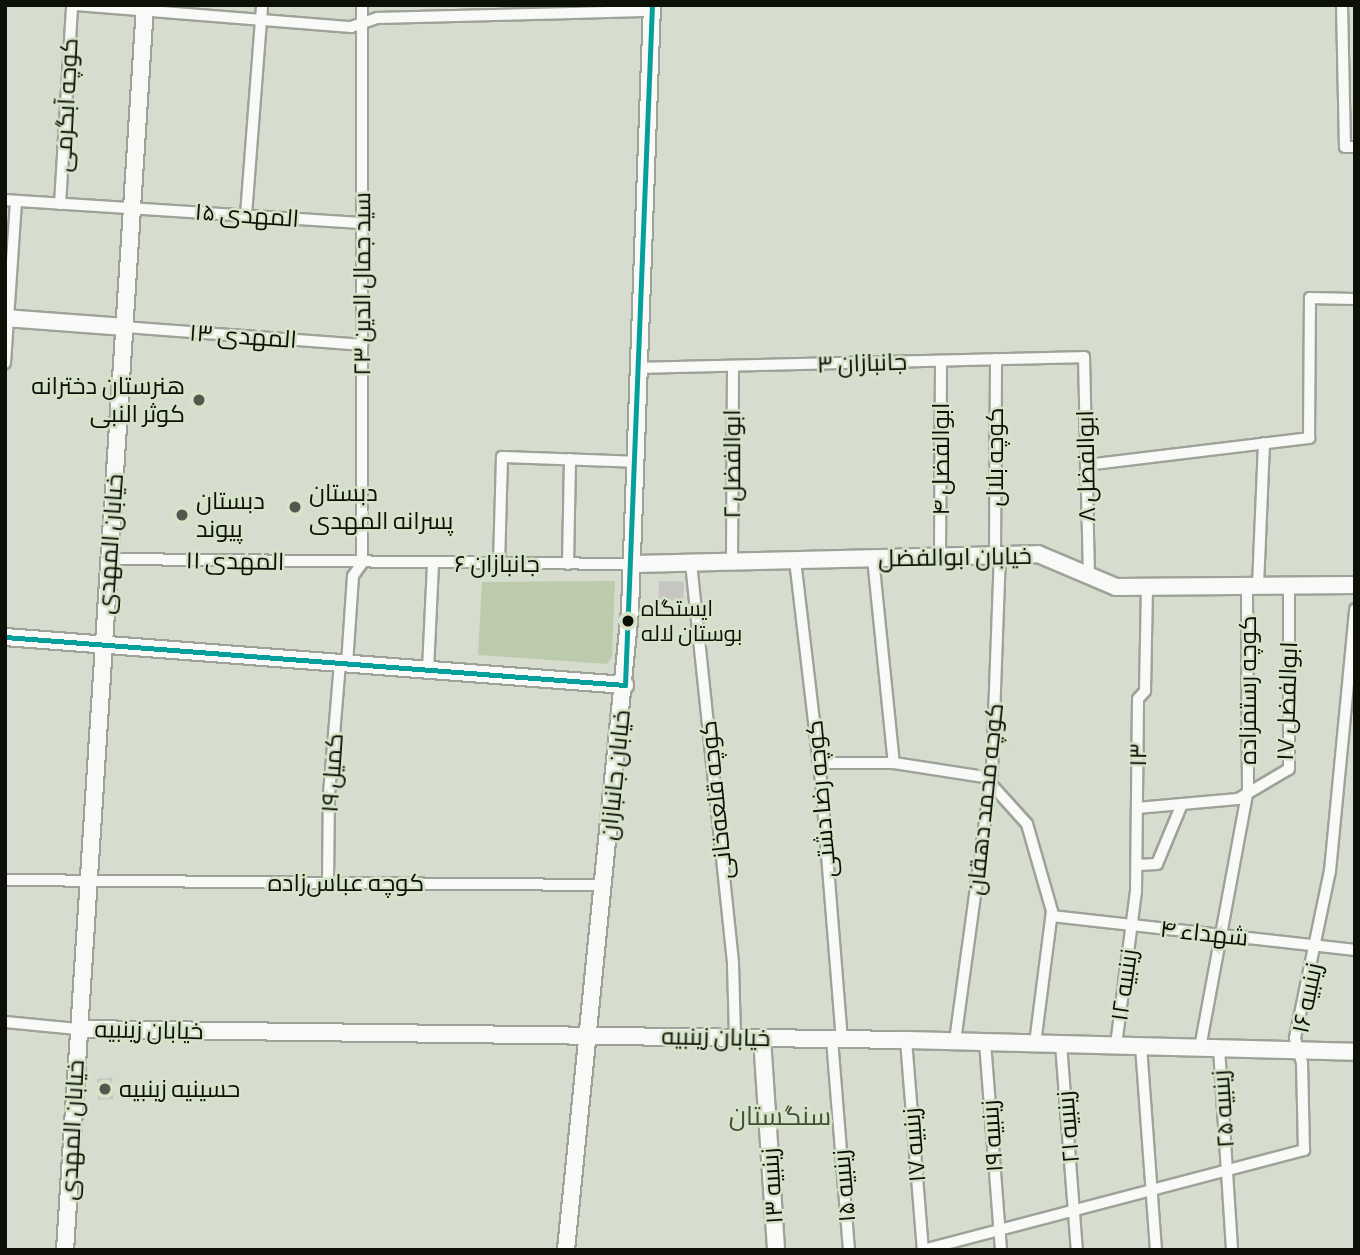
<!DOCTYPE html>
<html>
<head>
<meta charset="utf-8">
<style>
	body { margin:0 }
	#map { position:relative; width:1360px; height:1255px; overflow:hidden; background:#d6ddcf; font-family:"Crimson Pro",Cairo,serif }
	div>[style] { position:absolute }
	.green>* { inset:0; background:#bccbab }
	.building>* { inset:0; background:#c6c5c2; transform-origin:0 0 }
	.roads { filter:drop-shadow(2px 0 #9ea399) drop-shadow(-2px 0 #9ea399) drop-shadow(0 2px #9ea399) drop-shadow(0 -2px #9ea399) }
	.street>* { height:10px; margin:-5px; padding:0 5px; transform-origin:5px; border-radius:5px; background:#f9faf8 }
	.secondary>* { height:16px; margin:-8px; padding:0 8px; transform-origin:8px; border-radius:8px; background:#f9faf8 }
	.bus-1>* { height:5px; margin:-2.5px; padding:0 2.5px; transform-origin:2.5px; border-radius:2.5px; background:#059f9c }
	.dots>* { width:19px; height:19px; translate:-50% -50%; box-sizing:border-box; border:4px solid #d7e3c9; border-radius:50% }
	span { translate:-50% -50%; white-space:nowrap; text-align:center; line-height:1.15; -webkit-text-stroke:5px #d7e3c9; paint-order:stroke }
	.bus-label { font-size:22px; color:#0c1007 }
	.left { translate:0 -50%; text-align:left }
	.street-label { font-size:24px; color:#0c1007 }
	.poi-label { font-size:24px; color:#0c1007 }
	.right { translate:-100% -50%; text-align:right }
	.neighbourhood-label { font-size:26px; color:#434d37 }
	.frame { position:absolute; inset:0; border:7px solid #0c1007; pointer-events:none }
</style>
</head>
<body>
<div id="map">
	<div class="green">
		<div style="clip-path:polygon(615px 581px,612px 656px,607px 664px,478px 655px,482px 582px)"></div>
	</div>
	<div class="building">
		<div style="left:659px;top:581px;width:25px;height:19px;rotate:2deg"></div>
		<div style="left:112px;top:1078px;width:21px;height:15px;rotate:87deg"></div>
	</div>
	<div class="roads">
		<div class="street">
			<div style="left:76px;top:5px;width:276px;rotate:4.6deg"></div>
			<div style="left:351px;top:27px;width:28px;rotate:-19deg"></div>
			<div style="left:377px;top:18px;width:275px;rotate:-1.5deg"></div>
			<div style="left:1342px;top:5px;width:142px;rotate:88.8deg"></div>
			<div style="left:1345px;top:147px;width:10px"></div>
			<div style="left:5px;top:200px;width:359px;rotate:3.7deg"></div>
			<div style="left:60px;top:204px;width:199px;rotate:-86.5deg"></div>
			<div style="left:246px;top:215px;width:211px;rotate:-85.6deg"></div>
			<div style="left:124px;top:327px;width:239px;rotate:4.3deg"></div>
			<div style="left:5px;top:363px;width:162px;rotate:-86.1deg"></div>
			<div style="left:640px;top:368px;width:444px;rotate:-1.4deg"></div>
			<div style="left:1084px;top:357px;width:218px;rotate:88.7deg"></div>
			<div style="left:1086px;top:465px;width:225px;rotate:-6.9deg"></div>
			<div style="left:1309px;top:438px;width:140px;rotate:-89.6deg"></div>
			<div style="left:1310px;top:298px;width:45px;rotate:1.3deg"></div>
			<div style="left:995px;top:555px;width:196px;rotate:-89.7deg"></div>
			<div style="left:940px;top:556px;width:195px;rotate:-89.7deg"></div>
			<div style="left:873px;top:558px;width:206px;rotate:84.2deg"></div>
			<div style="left:109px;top:559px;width:524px;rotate:0.55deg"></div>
			<div style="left:795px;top:560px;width:222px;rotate:83.3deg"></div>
			<div style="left:821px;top:780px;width:260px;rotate:85.4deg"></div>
			<div style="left:732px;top:562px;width:196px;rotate:-89.7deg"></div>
			<div style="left:362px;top:563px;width:558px;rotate:-90deg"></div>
			<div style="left:691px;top:563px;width:403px;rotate:84deg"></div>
			<div style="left:733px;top:964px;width:73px;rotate:88.4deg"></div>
			<div style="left:499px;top:564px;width:107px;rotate:-88.4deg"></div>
			<div style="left:502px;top:457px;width:134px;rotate:2.1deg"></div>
			<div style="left:568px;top:564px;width:105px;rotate:-88.9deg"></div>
			<div style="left:1258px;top:586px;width:143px;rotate:-87.6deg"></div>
			<div style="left:347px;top:664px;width:88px;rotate:-86.1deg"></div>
			<div style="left:353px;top:576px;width:16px;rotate:-55deg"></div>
			<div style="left:428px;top:670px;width:107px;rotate:-87.3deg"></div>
			<div style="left:819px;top:763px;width:75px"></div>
			<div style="left:894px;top:763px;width:98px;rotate:8.8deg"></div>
			<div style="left:991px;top:784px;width:54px;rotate:48deg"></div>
			<div style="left:1027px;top:824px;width:91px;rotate:74deg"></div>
			<div style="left:1052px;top:911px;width:133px;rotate:97.3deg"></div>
			<div style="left:1137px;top:808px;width:101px;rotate:-5.1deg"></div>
			<div style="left:1238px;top:799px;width:59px;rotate:-30.5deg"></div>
			<div style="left:1289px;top:769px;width:183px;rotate:-90deg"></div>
			<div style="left:1137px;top:865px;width:20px;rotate:-3deg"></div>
			<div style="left:1157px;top:864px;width:65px;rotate:-67.4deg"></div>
			<div style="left:5px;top:880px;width:599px;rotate:0.48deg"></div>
			<div style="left:328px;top:883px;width:89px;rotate:-89.4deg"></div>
			<div style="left:329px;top:794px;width:131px;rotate:-85.2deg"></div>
			<div style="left:1052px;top:916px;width:305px;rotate:6.4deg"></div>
			<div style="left:5px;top:1022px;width:73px;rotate:5.5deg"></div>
			<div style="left:832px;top:1039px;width:212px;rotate:85.4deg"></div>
			<div style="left:906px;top:1040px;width:211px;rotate:85.4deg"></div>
			<div style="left:955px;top:1041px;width:273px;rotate:-82.2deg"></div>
			<div style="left:992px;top:771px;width:216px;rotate:-87.9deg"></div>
			<div style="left:985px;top:1042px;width:209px;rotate:85.6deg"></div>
			<div style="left:1061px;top:1044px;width:207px;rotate:85.6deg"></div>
			<div style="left:1116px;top:1045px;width:154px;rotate:-82.6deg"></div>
			<div style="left:1136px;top:892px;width:193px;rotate:-89.4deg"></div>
			<div style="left:1138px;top:699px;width:11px;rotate:-49deg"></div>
			<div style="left:1145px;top:691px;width:104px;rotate:-88.9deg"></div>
			<div style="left:1141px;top:1046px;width:205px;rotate:85.8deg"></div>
			<div style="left:1200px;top:1048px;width:263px;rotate:-79.5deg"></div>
			<div style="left:1248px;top:789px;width:203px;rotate:-90.3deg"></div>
			<div style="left:1219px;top:1048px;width:202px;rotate:86.3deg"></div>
			<div style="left:923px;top:1250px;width:394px;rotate:-14.7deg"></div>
			<div style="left:1304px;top:1150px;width:87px;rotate:-91.3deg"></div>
			<div style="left:1302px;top:1063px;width:26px;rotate:-106deg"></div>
			<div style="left:1295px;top:1038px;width:171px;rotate:-78.2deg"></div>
			<div style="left:1330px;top:871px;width:263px;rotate:-84.5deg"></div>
		</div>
		<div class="secondary">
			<div style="left:5px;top:318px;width:119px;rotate:4.3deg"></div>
			<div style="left:633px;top:564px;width:405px;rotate:-1.4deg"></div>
			<div style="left:1038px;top:554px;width:85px;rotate:22.9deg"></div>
			<div style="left:1116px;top:587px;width:239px;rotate:-0.5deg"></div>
			<div style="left:5px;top:637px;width:622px;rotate:4.43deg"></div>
			<div style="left:78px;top:1029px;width:828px;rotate:0.76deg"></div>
			<div style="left:906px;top:1040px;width:449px;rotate:1.5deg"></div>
			<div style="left:762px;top:1038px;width:212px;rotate:86.2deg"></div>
			<div style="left:65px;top:1250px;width:1248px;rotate:-86.32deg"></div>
			<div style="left:566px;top:1250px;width:642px;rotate:-84.28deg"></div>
			<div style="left:630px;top:611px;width:606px;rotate:-87.92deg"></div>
		</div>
	</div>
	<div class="bus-1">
		<div style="left:5px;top:637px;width:622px;rotate:4.43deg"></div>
		<div style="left:625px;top:685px;width:681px;rotate:-87.73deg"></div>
	</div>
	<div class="dots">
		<div style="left:199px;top:400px;background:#53584d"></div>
		<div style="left:295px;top:507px;background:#53584d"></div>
		<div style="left:182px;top:515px;background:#53584d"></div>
		<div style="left:628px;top:621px;background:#0c1007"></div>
		<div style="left:105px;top:1089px;background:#53584d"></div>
	</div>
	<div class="bus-label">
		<span class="left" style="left:641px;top:621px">ایستگاه<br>بوستان لاله</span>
	</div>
	<div class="street-label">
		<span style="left:66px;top:105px;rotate:-87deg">کوچه آبگرمی</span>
		<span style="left:247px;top:215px;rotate:4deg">المهدی ۱۵</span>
		<span style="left:362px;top:284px;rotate:-90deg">سید جمال الدین ۲۳</span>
		<span style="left:243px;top:336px;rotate:4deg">المهدی ۱۳</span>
		<span style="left:862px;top:363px;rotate:-2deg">جانبازان ۳</span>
		<span style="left:995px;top:457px;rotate:-90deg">کوچه بلال</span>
		<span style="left:941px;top:459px;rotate:-90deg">ابوالفضل ۴</span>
		<span style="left:732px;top:464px;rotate:-90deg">ابوالفضل ۲</span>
		<span style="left:1086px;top:466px;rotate:-91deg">ابوالفضل ۸</span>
		<span style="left:110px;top:544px;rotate:-86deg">خیابان المهدی</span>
		<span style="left:955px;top:557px;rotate:-1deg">خیابان ابوالفضل</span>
		<span style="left:235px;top:561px;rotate:1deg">المهدی ۱۱</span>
		<span style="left:497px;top:564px">جانبازان ۶</span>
		<span style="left:1248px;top:690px;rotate:-90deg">کوچه رستمزاده</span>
		<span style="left:1287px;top:701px;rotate:-88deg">ابوالفضل ۱۷</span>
		<span style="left:1138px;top:755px;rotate:-89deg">۱۳</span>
		<span style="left:332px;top:773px;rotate:-86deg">کمیل ۱۹</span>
		<span style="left:615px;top:775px;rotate:-84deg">خیابان جانبازان</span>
		<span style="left:821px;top:799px;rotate:-95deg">کوچه رضا دشتی</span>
		<span style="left:985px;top:799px;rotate:-84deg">کوچه محمد دهقان</span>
		<span style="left:716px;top:800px;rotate:-96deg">کوچه قلعه‌خانی</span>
		<span style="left:346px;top:883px">کوچه عباس‌زاده</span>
		<span style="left:1204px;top:933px;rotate:6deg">شهداء ۴</span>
		<span style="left:1124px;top:985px;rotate:-82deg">زینبیه ۱۲</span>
		<span style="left:1307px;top:998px;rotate:-78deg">زینبیه ۱۶</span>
		<span style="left:149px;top:1030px;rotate:1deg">خیابان زینبیه</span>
		<span style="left:716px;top:1037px;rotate:1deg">خیابان زینبیه</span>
		<span style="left:1223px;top:1109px;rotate:-94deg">زینبیه ۲۵</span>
		<span style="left:1068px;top:1127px;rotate:-95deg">زینبیه ۲۱</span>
		<span style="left:72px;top:1130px;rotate:-87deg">خیابان المهدی</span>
		<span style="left:992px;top:1136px;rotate:-94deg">زینبیه ۱۹</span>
		<span style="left:914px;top:1145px;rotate:-95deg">زینبیه ۱۷</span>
		<span style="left:772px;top:1186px;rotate:-94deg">زینبیه ۱۳</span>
		<span style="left:844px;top:1186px;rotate:-95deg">زینبیه ۱۵</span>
	</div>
	<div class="poi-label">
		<span class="right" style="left:185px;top:400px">هنرستان دخترانه<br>کوثر النبی</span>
		<span class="left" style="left:309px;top:507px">دبستان<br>پسرانه المهدی</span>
		<span class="left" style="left:196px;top:515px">دبستان<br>پیوند</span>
		<span class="left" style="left:119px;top:1089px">حسینیه زینبیه</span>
	</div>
	<div class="neighbourhood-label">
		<span style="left:780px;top:1117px">سنگستان</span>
	</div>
	<div class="frame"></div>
</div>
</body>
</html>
